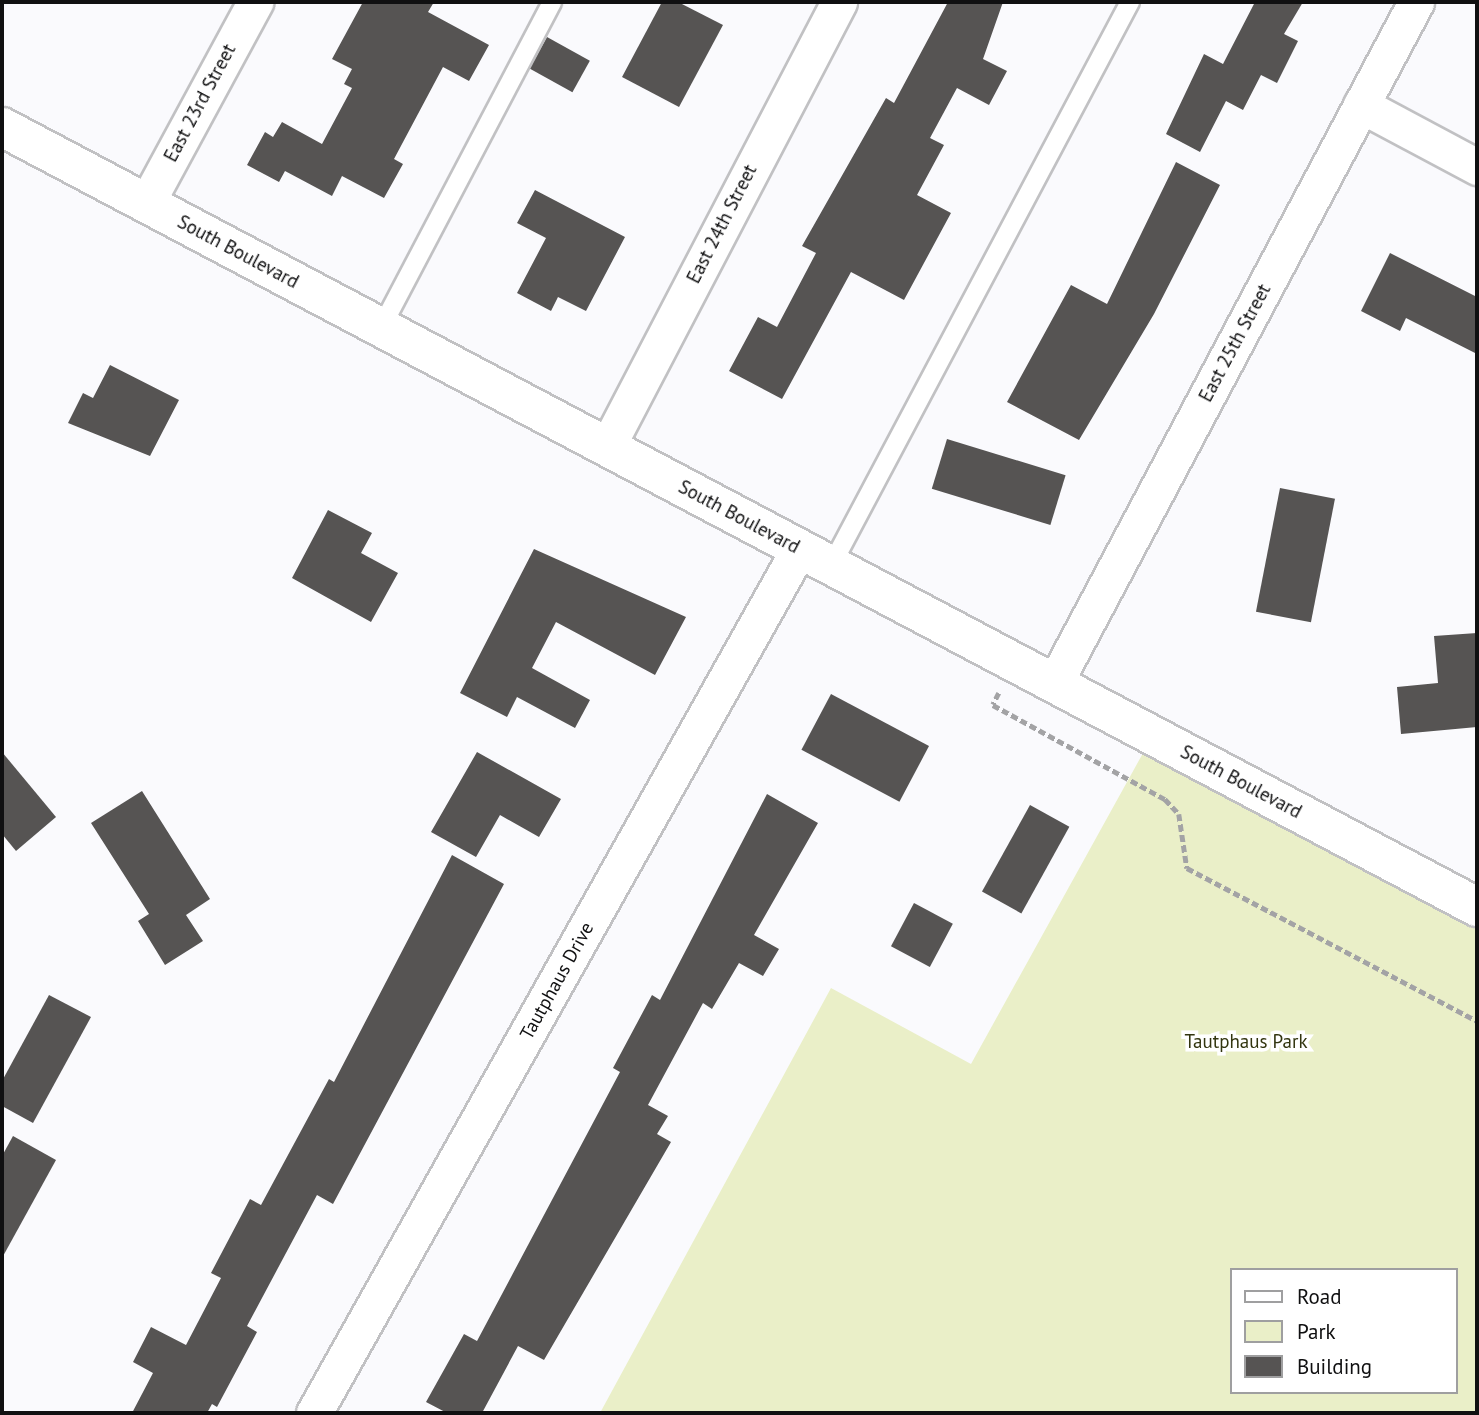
<!DOCTYPE html>
<html>
<head>
<meta charset="utf-8">
<style>
	body { margin:0 }
	#map { position:relative; width:1479px; height:1415px; overflow:hidden; background:#fafafd; font-family:"PT Sans",sans-serif }
	div>[style] { position:absolute }
	.green>* { inset:0; background:#eaefc8 }
	.building>* { inset:0; background:#565453; transform-origin:0 0 }
	.path>* { height:4.5px; margin-top:-2.25px; transform-origin:0; background:repeating-linear-gradient(90deg,#a3a3a5 0 7px,transparent 0 10.5px) }
	.roads { filter:drop-shadow(2px 0 #c1c1c3) drop-shadow(-2px 0 #c1c1c3) drop-shadow(0 2px #c1c1c3) drop-shadow(0 -2px #c1c1c3) }
	.lane>* { height:18px; margin:-9px; padding:0 9px; transform-origin:9px; border-radius:9px; background:#fff }
	.street>* { height:35px; margin:-17.5px; padding:0 17.5px; transform-origin:17.5px; border-radius:17.5px; background:#fff }
	.secondary>* { height:38px; margin:-19px; padding:0 19px; transform-origin:19px; border-radius:19px; background:#fff }
	span { translate:-50% -50%; white-space:nowrap; text-align:center; line-height:1.15; -webkit-text-stroke:7px #fff; paint-order:stroke }
	.street-label { font-size:19px; color:#101011 }
	.park-label { font-size:19px; color:#32350f }
	.frame { position:absolute; inset:0; border:4px solid #101011; pointer-events:none }
	.legend { position:absolute; left:1230px; top:1268px; width:228px; height:126px; box-sizing:border-box; background:#fff; border:2px solid #9f9fa0; margin:0; padding:9px 12px; list-style:none; font-size:21px; color:#101011 }
	.legend li { display:flex; align-items:center; gap:14px; height:35px }
	.legend b { width:35px; border:2px solid #9f9fa0 }
</style>
</head>
<body>
<div id="map">
	<div class="green">
		<div style="clip-path:polygon(evenodd,1153px 735px,1477px 907px,1477px 1413px,600px 1413px,831px 988px,971px 1064px,1153px 735px,1232px 1270px,1456px 1270px,1456px 1392px,1232px 1392px,1232px 1270px)"></div>
	</div>
	<div class="building">
		<div style="clip-path:polygon(363px 2px,434px 2px,428px 12px,489px 45px,469px 81px,443px 67px,394px 159px,403px 164px,384px 198px,342px 176px,332px 196px,285px 171px,279px 182px,247px 165px,265px 132px,273px 137px,282px 122px,322px 144px,352px 88px,344px 84px,352px 69px,332px 59px)"></div>
		<div style="clip-path:polygon(662px 2px,678px 2px,723px 25px,679px 107px,622px 77px)"></div>
		<div style="clip-path:polygon(948px 2px,1003px 2px,983px 59px,1007px 71px,989px 105px,957px 88px,930px 138px,944px 145px,917px 195px,951px 213px,904px 300px,851px 272px,782px 399px,729px 371px,758px 317px,777px 327px,816px 253px,802px 246px,886px 98px,894px 103px)"></div>
		<div style="clip-path:polygon(1255px 2px,1303px 2px,1284px 34px,1298px 41px,1277px 83px,1261px 75px,1243px 110px,1226px 101px,1200px 152px,1166px 134px,1204px 54px,1223px 64px)"></div>
		<div style="left:547px;top:37px;width:49px;height:36px;rotate:29deg"></div>
		<div style="clip-path:polygon(1176px 162px,1220px 185px,1154px 314px,1079px 440px,1007px 402px,1071px 285px,1107px 304px)"></div>
		<div style="clip-path:polygon(535px 190px,625px 237px,586px 311px,558px 297px,551px 311px,517px 293px,546px 238px,517px 223px)"></div>
		<div style="clip-path:polygon(1390px 253px,1477px 297px,1477px 354px,1406px 318px,1400px 331px,1361px 311px)"></div>
		<div style="clip-path:polygon(110px 365px,179px 400px,150px 456px,68px 423px,83px 393px,93px 398px)"></div>
		<div style="left:947px;top:439px;width:124px;height:52px;rotate:17deg"></div>
		<div style="left:1280px;top:488px;width:56px;height:126px;rotate:11deg"></div>
		<div style="clip-path:polygon(328px 510px,372px 533px,361px 553px,398px 573px,371px 622px,292px 578px)"></div>
		<div style="clip-path:polygon(534px 549px,686px 617px,655px 675px,556px 622px,532px 668px,590px 700px,575px 728px,517px 697px,507px 717px,460px 693px)"></div>
		<div style="clip-path:polygon(1477px 633px,1477px 727px,1401px 734px,1397px 687px,1438px 683px,1434px 636px)"></div>
		<div style="left:831px;top:694px;width:111px;height:63px;rotate:28deg"></div>
		<div style="clip-path:polygon(2px 752px,56px 817px,16px 851px,2px 834px)"></div>
		<div style="clip-path:polygon(477px 752px,561px 799px,539px 837px,500px 815px,476px 857px,431px 832px)"></div>
		<div style="clip-path:polygon(142px 791px,210px 899px,186px 915px,203px 941px,165px 965px,138px 921px,149px 914px,91px 823px)"></div>
		<div style="clip-path:polygon(767px 794px,818px 823px,754px 935px,779px 949px,763px 976px,739px 963px,712px 1009px,703px 1003px,648px 1105px,668px 1116px,657px 1134px,671px 1142px,544px 1360px,518px 1346px,482px 1413px,447px 1413px,426px 1402px,464px 1334px,477px 1341px,620px 1072px,613px 1068px,652px 995px,660px 1000px)"></div>
		<div style="left:1030px;top:805px;width:45px;height:99px;rotate:29deg"></div>
		<div style="clip-path:polygon(452px 855px,504px 884px,333px 1204px,317px 1195px,247px 1326px,257px 1332px,217px 1407px,212px 1404px,207px 1413px,132px 1413px,153px 1373px,133px 1362px,151px 1327px,186px 1345px,221px 1278px,211px 1273px,250px 1199px,261px 1205px,329px 1079px,334px 1082px)"></div>
		<div style="left:914px;top:903px;width:44px;height:49px;rotate:28deg"></div>
		<div style="clip-path:polygon(49px 995px,91px 1017px,33px 1123px,2px 1106px,2px 1081px)"></div>
		<div style="clip-path:polygon(13px 1136px,56px 1160px,2px 1258px,2px 1156px)"></div>
	</div>
	<div class="path">
		<div style="left:999px;top:693px;width:13px;rotate:117deg"></div>
		<div style="left:993px;top:705px;width:196px;rotate:28.7deg"></div>
		<div style="left:1165px;top:799px;width:21px;rotate:47deg"></div>
		<div style="left:1179px;top:814px;width:55px;rotate:81.6deg"></div>
		<div style="left:1187px;top:868px;width:328px;rotate:27.8deg"></div>
	</div>
	<div class="roads">
		<div class="lane">
			<div style="left:381px;top:328px;width:368px;rotate:-62.3deg"></div>
			<div style="left:831px;top:566px;width:638px;rotate:-62.07deg"></div>
		</div>
		<div class="street">
			<div style="left:1361px;top:105px;width:132px;rotate:28.1deg"></div>
			<div style="left:146px;top:204px;width:230px;rotate:-61.6deg"></div>
			<div style="left:607px;top:447px;width:502px;rotate:-62.46deg"></div>
			<div style="left:1054px;top:684px;width:772px;rotate:-62.04deg"></div>
			<div style="left:314px;top:1413px;width:991px;rotate:-60.69deg"></div>
		</div>
		<div class="secondary">
			<div style="left:2px;top:127px;width:1669px;rotate:27.87deg"></div>
		</div>
	</div>
	<div class="street-label">
		<span style="left:200px;top:103px;rotate:-62deg">East 23rd Street</span>
		<span style="left:722px;top:224px;rotate:-63deg">East 24th Street</span>
		<span style="left:238px;top:252px;rotate:28deg">South Boulevard</span>
		<span style="left:1235px;top:343px;rotate:-62deg">East 25th Street</span>
		<span style="left:739px;top:517px;rotate:28deg">South Boulevard</span>
		<span style="left:1241px;top:782px;rotate:28deg">South Boulevard</span>
		<span style="left:557px;top:981px;rotate:-61deg">Tautphaus Drive</span>
	</div>
	<div class="park-label">
		<span style="left:1246px;top:1042px">Tautphaus Park</span>
	</div>
	<div class="frame"></div>
	<ul class="legend">
	<li><b style="height:9px;background:#fff"></b>Road</li>
	<li><b style="height:19px;background:#eaefc8"></b>Park</li>
	<li><b style="height:19px;background:#565453"></b>Building</li>
	</ul>
</div>
</body>
</html>
